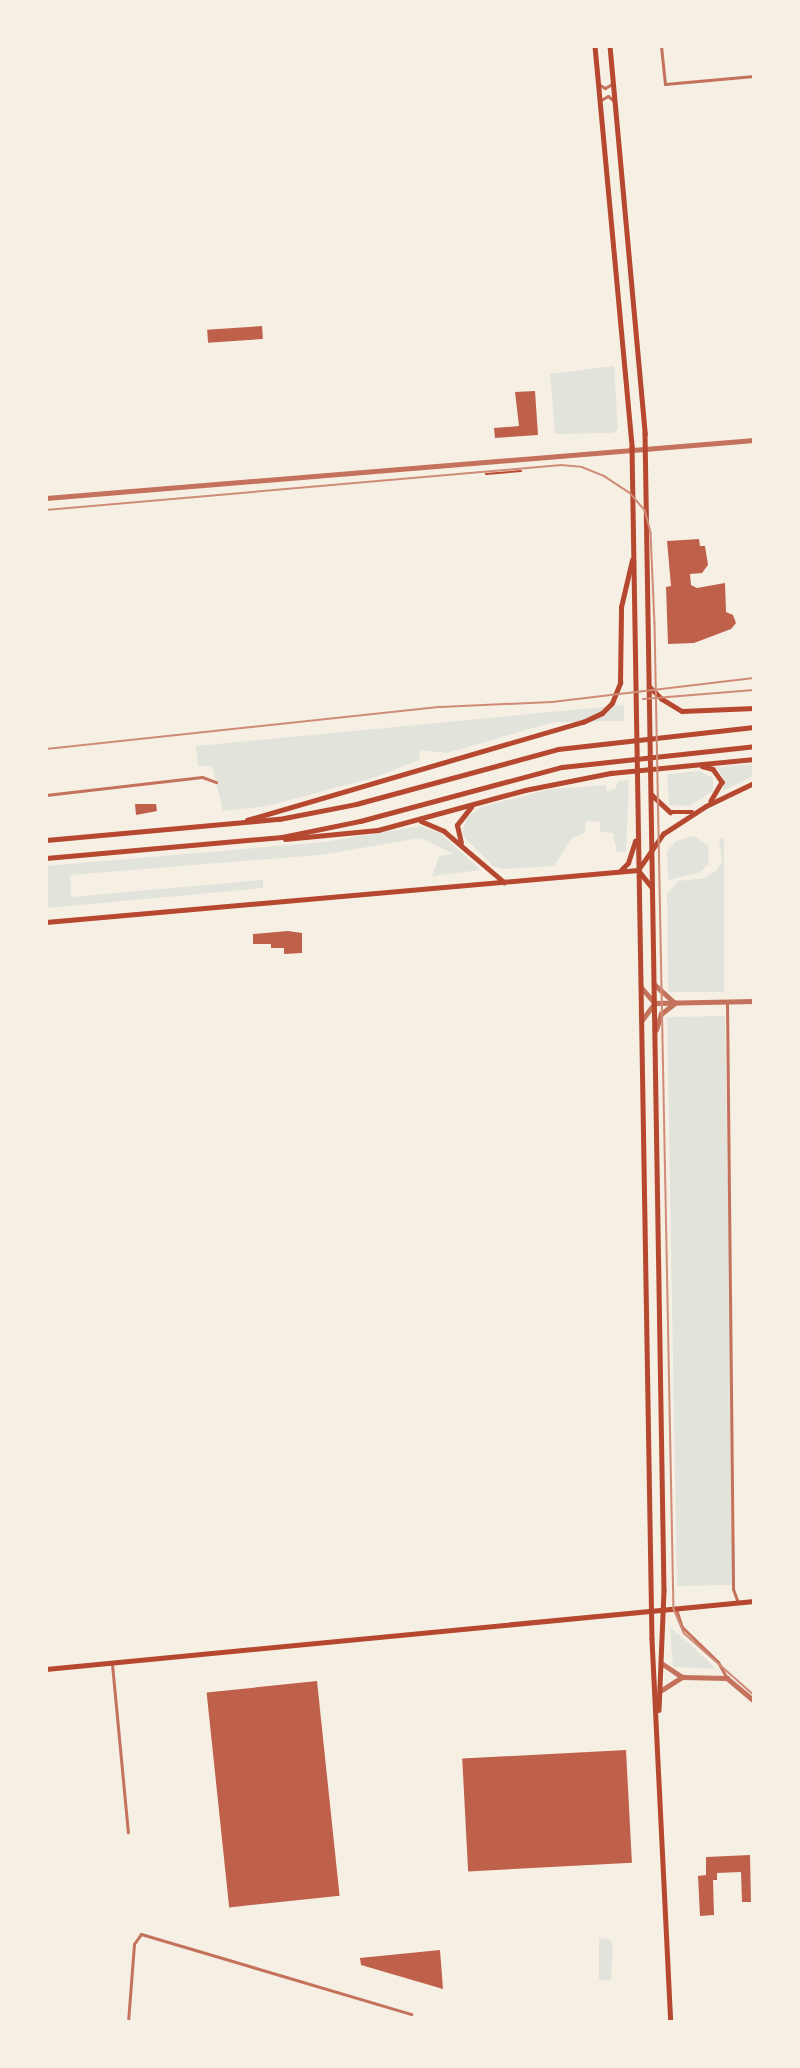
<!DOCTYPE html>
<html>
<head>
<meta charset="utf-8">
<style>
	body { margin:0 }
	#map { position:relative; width:800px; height:2068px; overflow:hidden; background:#f6efe4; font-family:Roboto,sans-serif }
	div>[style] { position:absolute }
	.green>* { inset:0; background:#e2e4dc; transform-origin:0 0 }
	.building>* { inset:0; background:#bf614a; transform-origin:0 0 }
	.path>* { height:1.5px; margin:-0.75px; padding:0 0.75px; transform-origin:0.75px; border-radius:0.75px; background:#b5482f }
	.minor>* { height:3px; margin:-1.5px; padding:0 1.5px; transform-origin:1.5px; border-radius:1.5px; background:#c5725c }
	.tertiary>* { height:4.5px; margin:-2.25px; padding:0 2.25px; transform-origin:2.25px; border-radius:2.25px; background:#c5725c }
	.secondary>* { height:4.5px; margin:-2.25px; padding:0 2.25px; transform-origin:2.25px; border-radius:2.25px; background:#b5482f }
	.primary>* { height:5px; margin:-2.5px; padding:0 2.5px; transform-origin:2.5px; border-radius:2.5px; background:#b5482f }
	.tram>* { height:1.5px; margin:-0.75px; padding:0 0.75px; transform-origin:0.75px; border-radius:0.75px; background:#cf8b77 }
	.rail>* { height:2px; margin:-1px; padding:0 1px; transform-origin:1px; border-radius:1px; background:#cf8b77 }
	span { translate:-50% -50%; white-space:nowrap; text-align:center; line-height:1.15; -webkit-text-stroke:5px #f6efe4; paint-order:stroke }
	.frame { position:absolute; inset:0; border:48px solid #f6efe4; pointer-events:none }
</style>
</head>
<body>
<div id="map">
	<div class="green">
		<div style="clip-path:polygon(614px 366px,618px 429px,613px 433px,555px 434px,550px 374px)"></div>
		<div style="clip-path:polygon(624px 705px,624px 721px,554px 722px,447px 753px,420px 750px,419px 760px,376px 777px,267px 806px,223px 811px,212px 766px,198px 766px,196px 746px)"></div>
		<div style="clip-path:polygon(753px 764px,753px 776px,723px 791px,723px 777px,716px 767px)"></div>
		<div style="clip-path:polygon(699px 771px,713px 778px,713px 791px,689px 806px,669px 805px,667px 774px)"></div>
		<div style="clip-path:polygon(629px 780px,626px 852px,617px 852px,613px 833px,600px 832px,600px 822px,586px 821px,585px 833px,572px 838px,554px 866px,504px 869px,494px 867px,462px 835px,466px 818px,481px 807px,551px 789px,606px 785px,607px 791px,615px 789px,618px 781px)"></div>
		<div style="clip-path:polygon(420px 826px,440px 833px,481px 870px,432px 876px,439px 856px,454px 854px,421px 838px,320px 855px,70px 875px,71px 897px,263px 880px,263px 888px,47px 908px,47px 866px,324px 842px)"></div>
		<div style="clip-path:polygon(694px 836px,708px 846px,709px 864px,698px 873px,668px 880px,667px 851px,676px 841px)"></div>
		<div style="clip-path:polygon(724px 838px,724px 992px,668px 992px,667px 893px,678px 881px,705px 878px,716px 871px,722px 861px,719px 839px)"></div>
		<div style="left:725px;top:1016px;width:569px;height:58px;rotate:89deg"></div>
		<div style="clip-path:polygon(670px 1628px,690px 1644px,716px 1669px,673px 1667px)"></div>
		<div style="clip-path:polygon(599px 1938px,609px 1939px,613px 1945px,611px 1980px,599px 1980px)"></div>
	</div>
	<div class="building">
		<div style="left:262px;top:326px;width:13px;height:55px;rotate:86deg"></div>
		<div style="clip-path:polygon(535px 391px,538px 435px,495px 438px,494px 428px,519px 426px,515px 392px)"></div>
		<div style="clip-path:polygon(699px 539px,700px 546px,705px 546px,708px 565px,702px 573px,690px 574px,691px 585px,697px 588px,725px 583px,726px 612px,733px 615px,736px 623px,731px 629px,694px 643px,668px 644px,666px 587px,671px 586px,667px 541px)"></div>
		<div style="clip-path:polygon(135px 804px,156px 804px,157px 811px,136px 815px)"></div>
		<div style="clip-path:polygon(288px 931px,302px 933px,302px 953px,284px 954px,284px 948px,271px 948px,271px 944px,253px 944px,253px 934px)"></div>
		<div style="left:317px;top:1681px;width:216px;height:111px;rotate:84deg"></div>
		<div style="left:626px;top:1750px;width:113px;height:164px;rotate:87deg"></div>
		<div style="clip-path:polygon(750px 1855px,751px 1902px,742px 1902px,741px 1872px,717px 1873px,717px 1880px,713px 1880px,714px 1915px,700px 1916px,698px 1876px,706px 1875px,706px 1857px)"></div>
		<div style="clip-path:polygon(440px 1950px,443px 1989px,361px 1965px,360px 1958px)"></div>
	</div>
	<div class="path">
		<div style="left:486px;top:474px;width:35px;rotate:-5deg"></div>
	</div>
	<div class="minor">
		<div style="left:661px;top:46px;width:38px;rotate:84deg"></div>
		<div style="left:665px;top:84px;width:89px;rotate:-5.1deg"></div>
		<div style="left:600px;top:85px;width:6px;rotate:31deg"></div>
		<div style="left:605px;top:88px;width:8px;rotate:-30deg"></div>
		<div style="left:601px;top:100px;width:8px;rotate:-30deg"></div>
		<div style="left:608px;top:96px;width:8px;rotate:40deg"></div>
		<div style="left:46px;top:795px;width:157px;rotate:-6.6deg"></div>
		<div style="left:202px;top:777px;width:15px;rotate:20deg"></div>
		<div style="left:727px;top:1002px;width:587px;rotate:89.41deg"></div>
		<div style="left:733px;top:1589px;width:15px;rotate:70deg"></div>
		<div style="left:676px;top:1609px;width:19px;rotate:72deg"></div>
		<div style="left:682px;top:1627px;width:50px;rotate:44.2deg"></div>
		<div style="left:718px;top:1662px;width:18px;rotate:61deg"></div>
		<div style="left:112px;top:1664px;width:169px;rotate:84.6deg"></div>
		<div style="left:128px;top:2022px;width:78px;rotate:-85.6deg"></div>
		<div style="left:134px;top:1944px;width:12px;rotate:-55deg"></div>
		<div style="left:141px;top:1934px;width:282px;rotate:16.5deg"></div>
	</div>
	<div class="tertiary">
		<div style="left:46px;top:498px;width:710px;rotate:-4.68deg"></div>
		<div style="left:654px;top:984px;width:28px;rotate:42deg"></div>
		<div style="left:641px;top:987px;width:21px;rotate:49deg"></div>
		<div style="left:655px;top:1003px;width:99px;rotate:-1.2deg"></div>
		<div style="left:642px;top:1020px;width:21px;rotate:-53deg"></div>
		<div style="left:656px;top:1030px;width:17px;rotate:-73deg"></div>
		<div style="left:661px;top:1014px;width:18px;rotate:-38deg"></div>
		<div style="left:663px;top:1664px;width:23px;rotate:34deg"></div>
		<div style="left:682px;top:1677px;width:45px;rotate:1.3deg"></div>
		<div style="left:727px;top:1678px;width:35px;rotate:40deg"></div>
		<div style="left:662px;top:1690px;width:24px;rotate:-33deg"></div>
	</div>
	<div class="secondary">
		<div style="left:595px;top:46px;width:403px;rotate:84.7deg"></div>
		<div style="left:632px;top:447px;width:1192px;rotate:89.04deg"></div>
		<div style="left:652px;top:1639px;width:383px;rotate:87.2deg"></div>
		<div style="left:610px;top:46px;width:389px;rotate:84.8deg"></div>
		<div style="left:645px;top:433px;width:1158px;rotate:89.06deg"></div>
		<div style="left:664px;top:1591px;width:119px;rotate:92.4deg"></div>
		<div style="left:649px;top:686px;width:18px;rotate:45deg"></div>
		<div style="left:662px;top:699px;width:23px;rotate:31deg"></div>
		<div style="left:682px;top:711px;width:72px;rotate:-2.4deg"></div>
		<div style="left:702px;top:766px;width:11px;rotate:15deg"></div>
		<div style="left:713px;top:769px;width:16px;rotate:55deg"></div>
		<div style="left:722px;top:782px;width:22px;rotate:120deg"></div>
		<div style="left:652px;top:795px;width:25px;rotate:43deg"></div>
		<div style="left:670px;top:812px;width:22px"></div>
		<div style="left:247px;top:820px;width:350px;rotate:-16.3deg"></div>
		<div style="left:583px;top:722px;width:21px;rotate:-25deg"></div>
		<div style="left:602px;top:713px;width:14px;rotate:-45deg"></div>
		<div style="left:612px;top:703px;width:22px;rotate:-68deg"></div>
		<div style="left:620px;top:683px;width:76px;rotate:-89.2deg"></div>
		<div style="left:621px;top:607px;width:48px;rotate:-76.8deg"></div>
		<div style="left:421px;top:821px;width:25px;rotate:23deg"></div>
		<div style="left:444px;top:831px;width:79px;rotate:40.4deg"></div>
		<div style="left:285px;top:839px;width:93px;rotate:-5.5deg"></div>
		<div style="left:378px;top:830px;width:152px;rotate:-15.2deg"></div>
		<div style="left:525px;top:790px;width:88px;rotate:-11.2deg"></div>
		<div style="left:611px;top:773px;width:144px;rotate:-5.6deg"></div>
		<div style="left:461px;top:843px;width:18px;rotate:-103deg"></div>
		<div style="left:457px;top:825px;width:23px;rotate:-52deg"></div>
		<div style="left:621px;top:870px;width:10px;rotate:-45deg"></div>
		<div style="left:628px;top:863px;width:23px;rotate:-72deg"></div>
		<div style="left:638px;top:870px;width:44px;rotate:-55.2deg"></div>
		<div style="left:663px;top:834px;width:51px;rotate:-33.1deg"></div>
		<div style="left:706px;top:806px;width:53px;rotate:-25.6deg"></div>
		<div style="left:638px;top:870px;width:21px;rotate:51deg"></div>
		<div style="left:46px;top:922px;width:594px;rotate:-5.02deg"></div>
		<div style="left:46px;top:1669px;width:711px;rotate:-5.49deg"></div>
	</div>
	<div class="primary">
		<div style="left:46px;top:840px;width:234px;rotate:-5.2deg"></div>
		<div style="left:279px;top:819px;width:78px;rotate:-11deg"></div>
		<div style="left:356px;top:804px;width:209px;rotate:-15.2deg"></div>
		<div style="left:558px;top:749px;width:197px;rotate:-6.4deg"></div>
		<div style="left:46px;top:858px;width:237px;rotate:-5.1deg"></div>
		<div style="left:282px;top:837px;width:80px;rotate:-11.6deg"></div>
		<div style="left:360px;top:821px;width:209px;rotate:-15deg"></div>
		<div style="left:562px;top:767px;width:193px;rotate:-6.2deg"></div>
	</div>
	<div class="tram">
		<div style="left:46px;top:510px;width:517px;rotate:-4.99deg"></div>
		<div style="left:561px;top:465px;width:21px;rotate:5deg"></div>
		<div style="left:582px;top:467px;width:24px;rotate:22deg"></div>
		<div style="left:604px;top:476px;width:31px;rotate:33deg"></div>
		<div style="left:630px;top:493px;width:23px;rotate:49deg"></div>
		<div style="left:645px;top:510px;width:24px;rotate:75deg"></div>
		<div style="left:651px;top:533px;width:90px;rotate:87.5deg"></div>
		<div style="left:655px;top:623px;width:986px;rotate:88.9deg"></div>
		<div style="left:674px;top:1609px;width:26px;rotate:67deg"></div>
		<div style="left:684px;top:1633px;width:94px;rotate:41.5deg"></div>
	</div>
	<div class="rail">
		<div style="left:643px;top:699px;width:111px;rotate:-4.6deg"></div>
		<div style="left:46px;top:749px;width:397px;rotate:-6.1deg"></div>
		<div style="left:441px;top:707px;width:111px;rotate:-2.6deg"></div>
		<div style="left:552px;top:702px;width:203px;rotate:-6.8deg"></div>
	</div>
	<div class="frame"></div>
</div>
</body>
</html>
